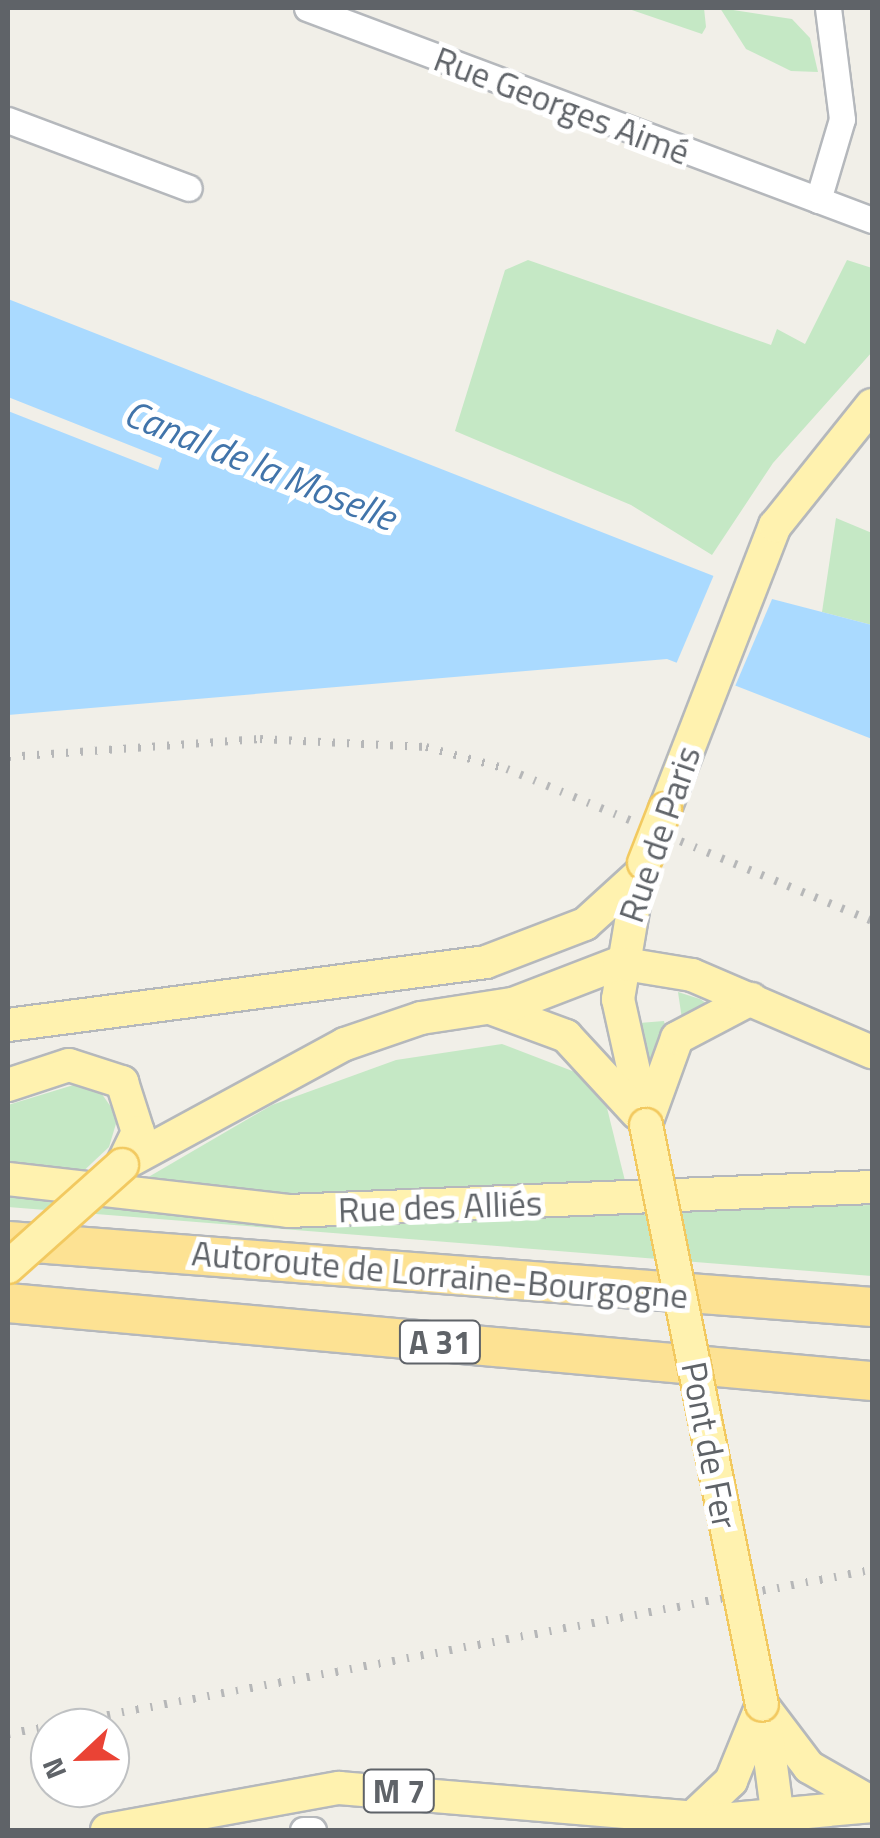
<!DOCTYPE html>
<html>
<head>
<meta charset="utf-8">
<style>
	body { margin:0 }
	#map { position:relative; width:880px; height:1838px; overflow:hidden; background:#f1efe8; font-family:"Titillium Web",sans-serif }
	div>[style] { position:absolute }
	.green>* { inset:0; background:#c5e8c5 }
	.water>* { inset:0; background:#aadaff }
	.pier>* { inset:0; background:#f1efe8; transform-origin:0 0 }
	.roads { filter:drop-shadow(2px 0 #b5b8bc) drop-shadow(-2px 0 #b5b8bc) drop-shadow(0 2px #b5b8bc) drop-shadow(0 -2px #b5b8bc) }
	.minor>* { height:25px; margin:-12.5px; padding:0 12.5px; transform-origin:12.5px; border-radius:12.5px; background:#fff }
	.major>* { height:32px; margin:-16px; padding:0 16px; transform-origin:16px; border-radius:16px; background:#fff2af }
	.highway>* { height:38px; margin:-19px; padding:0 19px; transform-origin:19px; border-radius:19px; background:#fde293 }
	.rail>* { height:8px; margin-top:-4px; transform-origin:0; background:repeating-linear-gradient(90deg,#b6b7b8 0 2.5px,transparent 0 14.5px) }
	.bridges { filter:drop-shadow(2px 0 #f2c960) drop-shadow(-2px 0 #f2c960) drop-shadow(0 2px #f2c960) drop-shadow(0 -2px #f2c960) }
	.major-bridge>* { height:32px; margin:-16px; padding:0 16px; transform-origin:16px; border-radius:16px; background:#fff2af }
	span { translate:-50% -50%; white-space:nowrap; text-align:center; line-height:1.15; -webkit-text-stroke:10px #fff; paint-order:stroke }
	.shield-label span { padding:2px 8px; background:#fff; border:2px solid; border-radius:8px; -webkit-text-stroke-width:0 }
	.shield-label { font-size:32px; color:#5f6368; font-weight:700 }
	.street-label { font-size:35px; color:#5f6368 }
	.water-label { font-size:38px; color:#4174aa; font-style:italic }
	.frame { position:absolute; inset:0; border:10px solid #5f6368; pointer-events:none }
	.north { position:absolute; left:30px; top:1708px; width:100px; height:100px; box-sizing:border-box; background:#fff; border:2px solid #bfc1c3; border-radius:50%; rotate:248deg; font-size:28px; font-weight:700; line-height:40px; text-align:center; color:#5f6368 }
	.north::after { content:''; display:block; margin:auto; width:35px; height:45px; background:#ea4335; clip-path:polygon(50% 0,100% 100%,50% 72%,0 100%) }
</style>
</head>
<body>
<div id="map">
	<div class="green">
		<div style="clip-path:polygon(626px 8px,704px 8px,706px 27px,702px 34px)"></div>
		<div style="clip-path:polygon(720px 8px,792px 19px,810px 38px,818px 72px,791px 71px,746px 49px)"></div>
		<div style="clip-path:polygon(528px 260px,771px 345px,777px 329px,805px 344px,847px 260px,872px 268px,872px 352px,773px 463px,712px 555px,631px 505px,455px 431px,505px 270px)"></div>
		<div style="clip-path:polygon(836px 518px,872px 533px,872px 625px,822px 612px)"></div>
		<div style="clip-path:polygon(678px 992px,700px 999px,706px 1003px,682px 1019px)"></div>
		<div style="clip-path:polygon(664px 1021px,667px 1034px,648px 1062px,639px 1023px)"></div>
		<div style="clip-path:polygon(502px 1044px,575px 1072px,607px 1108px,627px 1189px,283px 1197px,145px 1179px,272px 1105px,396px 1060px)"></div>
		<div style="clip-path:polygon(80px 1083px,97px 1087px,118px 1117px,109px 1147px,75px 1179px,8px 1165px,8px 1105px)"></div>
		<div style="clip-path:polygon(8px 1187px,624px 1211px,872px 1205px,872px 1276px,8px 1207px)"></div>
	</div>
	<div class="water">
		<div style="clip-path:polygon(8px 299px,772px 599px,872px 625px,872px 739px,667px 659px,8px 715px,8px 411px,158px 470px,162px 458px,8px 397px)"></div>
	</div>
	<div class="pier">
		<div style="left:716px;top:570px;width:63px;height:104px;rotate:23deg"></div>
	</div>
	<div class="roads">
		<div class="minor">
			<div style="left:307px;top:8px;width:603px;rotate:20.57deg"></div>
			<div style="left:8px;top:120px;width:193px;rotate:20.6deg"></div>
			<div style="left:818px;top:200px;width:84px;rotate:-73.5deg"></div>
			<div style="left:842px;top:119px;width:112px;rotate:-97.2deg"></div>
			<div style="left:303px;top:1830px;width:10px"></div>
		</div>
		<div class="major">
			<div style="left:665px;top:809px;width:304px;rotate:-68.8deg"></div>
			<div style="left:775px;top:526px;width:155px;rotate:-51.3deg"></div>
			<div style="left:639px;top:875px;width:126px;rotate:99.6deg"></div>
			<div style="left:618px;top:999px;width:129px;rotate:77.5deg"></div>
			<div style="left:493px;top:1009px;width:78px;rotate:20.3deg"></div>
			<div style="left:566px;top:1036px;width:105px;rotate:47.3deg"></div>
			<div style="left:8px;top:1025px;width:482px;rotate:-7.5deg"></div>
			<div style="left:486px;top:962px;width:106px;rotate:-21deg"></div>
			<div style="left:585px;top:924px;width:73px;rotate:-42.2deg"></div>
			<div style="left:8px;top:1085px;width:64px;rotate:-18.2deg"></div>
			<div style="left:69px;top:1065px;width:56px;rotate:17.8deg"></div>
			<div style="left:122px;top:1082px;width:52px;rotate:72.3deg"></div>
			<div style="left:138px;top:1132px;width:37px;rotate:116deg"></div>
			<div style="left:647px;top:1121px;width:88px;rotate:-70.1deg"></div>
			<div style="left:677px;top:1038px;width:84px;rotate:-27.8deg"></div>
			<div style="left:122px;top:1165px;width:254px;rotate:-28.5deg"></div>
			<div style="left:345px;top:1044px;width:80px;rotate:-18.9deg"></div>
			<div style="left:421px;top:1018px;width:93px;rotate:-8.7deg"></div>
			<div style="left:513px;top:1004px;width:114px;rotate:-21.1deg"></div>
			<div style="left:619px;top:963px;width:74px;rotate:9.3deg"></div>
			<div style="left:692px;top:975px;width:196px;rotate:23.2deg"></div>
			<div style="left:8px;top:1179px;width:282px;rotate:6.5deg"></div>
			<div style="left:288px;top:1211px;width:584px;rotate:-2.35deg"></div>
			<div style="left:762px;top:1705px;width:78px;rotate:52.8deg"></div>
			<div style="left:809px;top:1767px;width:73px;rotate:29.7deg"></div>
			<div style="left:765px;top:1720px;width:100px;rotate:82.5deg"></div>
			<div style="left:694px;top:1816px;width:51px;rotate:-43.4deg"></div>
			<div style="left:731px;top:1781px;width:82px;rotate:-67.8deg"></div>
			<div style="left:107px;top:1830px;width:236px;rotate:-10.3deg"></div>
			<div style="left:339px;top:1788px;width:383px;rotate:4.8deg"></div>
			<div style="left:721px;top:1820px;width:152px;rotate:-5.3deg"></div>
		</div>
		<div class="highway">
			<div style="left:8px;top:1241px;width:867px;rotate:4.37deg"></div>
			<div style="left:8px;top:1303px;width:868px;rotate:5.16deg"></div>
		</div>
	</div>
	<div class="rail">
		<div style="left:8px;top:757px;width:253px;rotate:-4.1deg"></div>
		<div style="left:260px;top:739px;width:166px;rotate:2.8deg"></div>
		<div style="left:426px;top:747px;width:84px;rotate:15.2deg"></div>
		<div style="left:507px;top:769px;width:395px;rotate:22.6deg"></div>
		<div style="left:8px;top:1734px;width:879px;rotate:-10.75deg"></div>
	</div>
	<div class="bridges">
		<div class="major-bridge">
			<div style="left:644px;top:863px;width:58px;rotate:-68.7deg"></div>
			<div style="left:646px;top:1125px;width:591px;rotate:78.69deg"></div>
			<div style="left:8px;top:1267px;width:153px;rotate:-41.8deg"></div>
		</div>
	</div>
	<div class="shield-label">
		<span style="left:440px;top:1342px">A 31</span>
		<span style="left:399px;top:1791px">M 7</span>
	</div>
	<div class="street-label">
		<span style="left:562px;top:105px;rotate:21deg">Rue Georges Aimé</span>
		<span style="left:659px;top:834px;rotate:-71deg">Rue de Paris</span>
		<span style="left:440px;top:1206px;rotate:-2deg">Rue des Alliés</span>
		<span style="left:440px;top:1274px;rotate:5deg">Autoroute de Lorraine-Bourgogne</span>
		<span style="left:710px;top:1445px;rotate:79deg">Pont de Fer</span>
	</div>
	<div class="water-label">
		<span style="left:260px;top:465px;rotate:22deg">Canal de la Moselle</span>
	</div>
	<div class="frame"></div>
	<div class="north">N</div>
</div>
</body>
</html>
